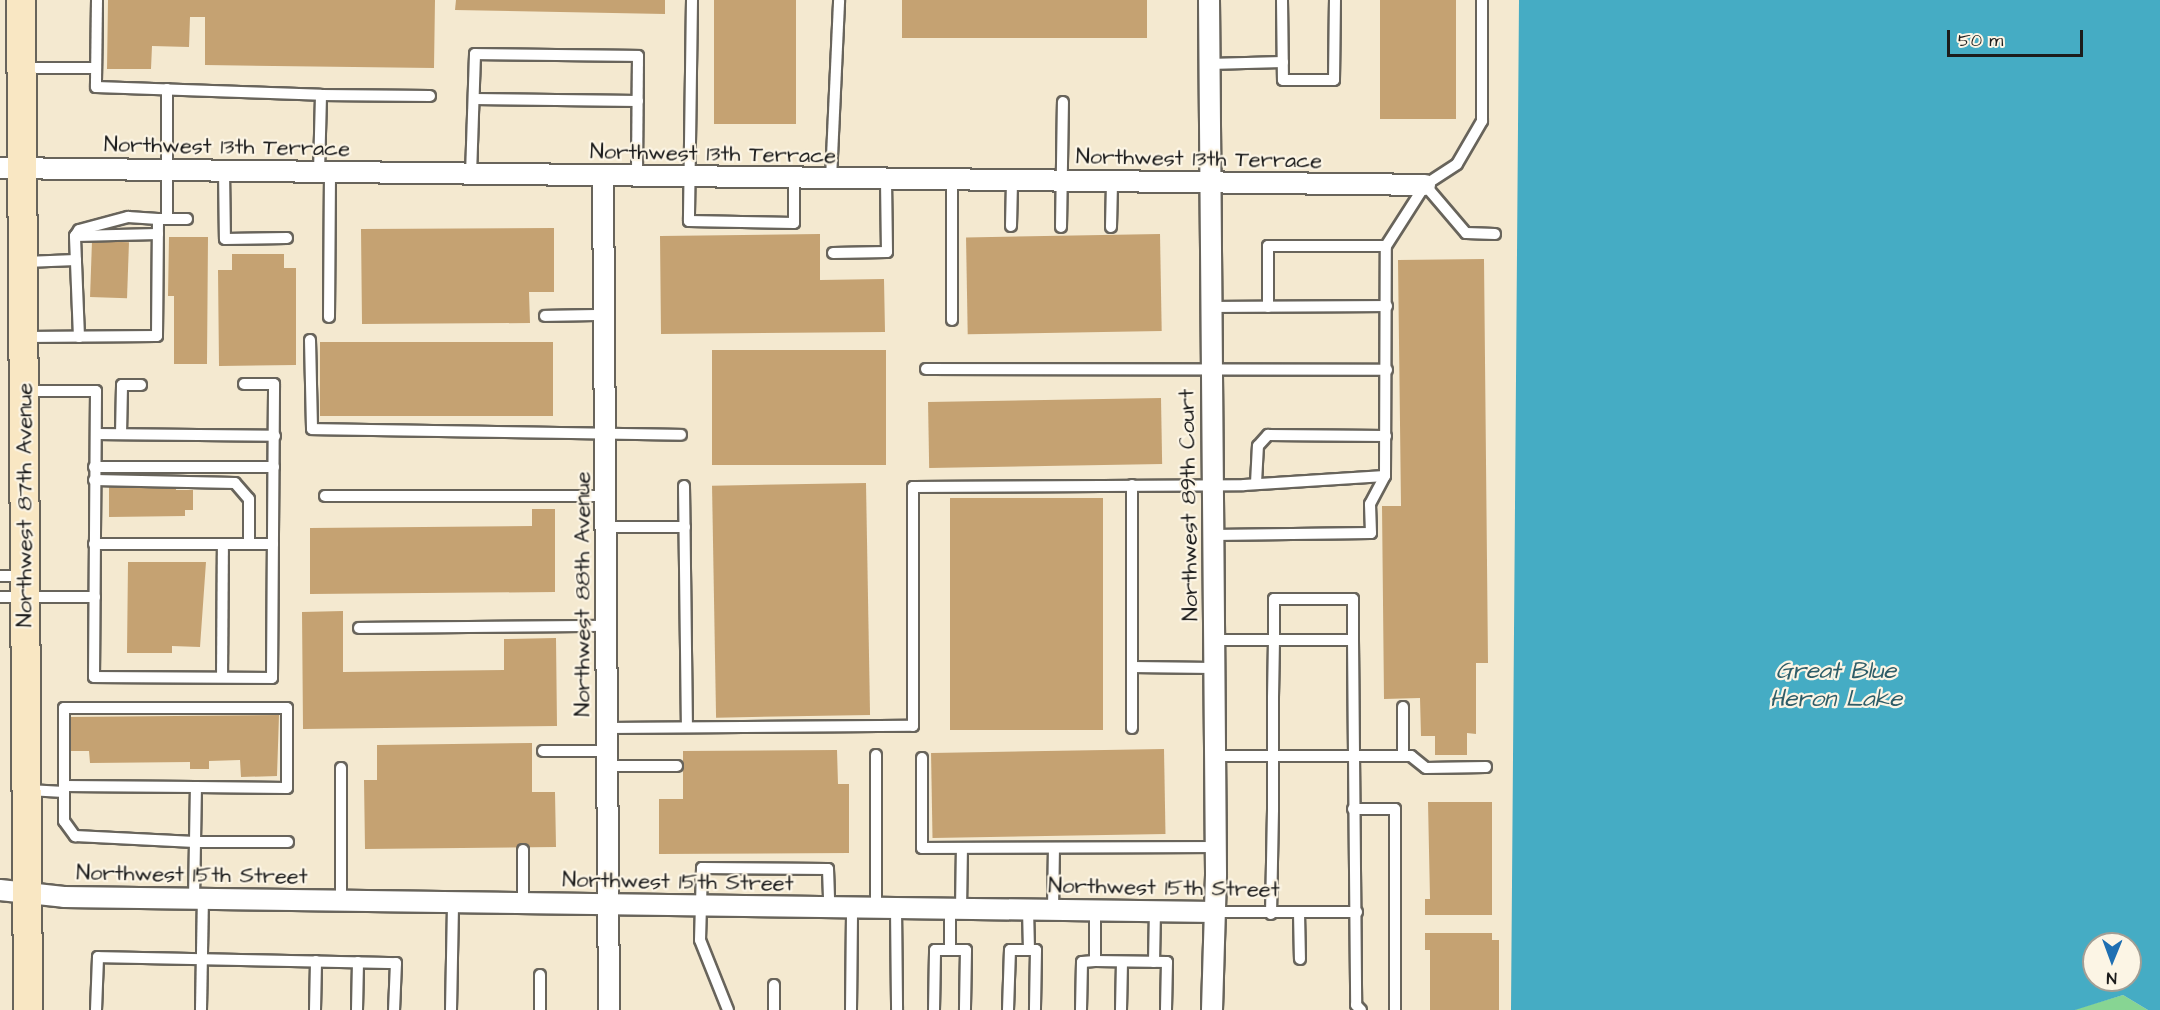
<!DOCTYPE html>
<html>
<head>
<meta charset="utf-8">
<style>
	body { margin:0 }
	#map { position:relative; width:2160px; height:1010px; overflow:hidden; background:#f4e9d0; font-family:"Architects Daughter",sans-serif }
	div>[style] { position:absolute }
	.green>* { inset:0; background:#87d593 }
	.water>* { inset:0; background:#45acc4 }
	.building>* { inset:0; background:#c5a272; transform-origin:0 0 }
	.roads { filter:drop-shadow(2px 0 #68645b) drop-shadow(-2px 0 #68645b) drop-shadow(0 2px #68645b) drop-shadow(0 -2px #68645b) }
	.service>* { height:10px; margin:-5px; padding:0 5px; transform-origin:5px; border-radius:5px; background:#fff }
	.minor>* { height:20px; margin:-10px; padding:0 10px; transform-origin:10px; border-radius:10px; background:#fff }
	.secondary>* { height:28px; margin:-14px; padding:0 14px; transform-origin:14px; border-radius:14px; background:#f9e7c3 }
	span { translate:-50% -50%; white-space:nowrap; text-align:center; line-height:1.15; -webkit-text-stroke:4.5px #fcf5e5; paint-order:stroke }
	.street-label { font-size:22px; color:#1c1c1c }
	.water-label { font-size:24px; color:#2e5d68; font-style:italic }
	.north { position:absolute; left:2082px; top:932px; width:60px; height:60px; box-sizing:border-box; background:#fcf5e5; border:2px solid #a29e95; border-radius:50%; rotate:181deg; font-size:16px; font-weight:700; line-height:24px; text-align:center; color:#1c1c1c }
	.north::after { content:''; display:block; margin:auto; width:21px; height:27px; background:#1f6fb2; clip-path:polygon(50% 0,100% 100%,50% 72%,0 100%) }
	.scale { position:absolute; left:1947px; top:30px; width:136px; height:27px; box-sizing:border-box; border:3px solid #1c1c1c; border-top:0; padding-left:8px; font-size:18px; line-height:21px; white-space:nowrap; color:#1c1c1c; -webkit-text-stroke:4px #fcf5e5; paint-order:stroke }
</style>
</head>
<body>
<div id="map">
	<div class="green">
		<div style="clip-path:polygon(2123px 995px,2148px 1010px,2075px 1010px,2076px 1009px)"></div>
	</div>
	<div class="water">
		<div style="clip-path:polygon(evenodd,1519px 0,2160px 0,2160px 1010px,2148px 1010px,2123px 995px,2075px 1010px,1511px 1010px,1519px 0,2094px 944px,2130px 944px,2130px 980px,2094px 980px,2094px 944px)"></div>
	</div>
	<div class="building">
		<div style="clip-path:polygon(108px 0,435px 0,434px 68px,205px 65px,205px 17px,190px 17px,189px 47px,152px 46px,151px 69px,107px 69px)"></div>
		<div style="clip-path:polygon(456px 0,665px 0,665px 14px,455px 10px)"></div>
		<div style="left:714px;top:0;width:82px;height:124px"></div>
		<div style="left:902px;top:0;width:245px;height:38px"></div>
		<div style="left:1380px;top:0;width:76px;height:119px"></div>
		<div style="clip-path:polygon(554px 228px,554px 292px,529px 292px,530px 323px,362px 324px,361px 229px)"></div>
		<div style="clip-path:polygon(820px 234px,820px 280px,884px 279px,885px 332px,661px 334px,660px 236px)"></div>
		<div style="left:1160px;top:234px;width:97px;height:194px;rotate:89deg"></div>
		<div style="clip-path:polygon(169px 237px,208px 237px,207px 364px,174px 364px,174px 296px,168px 296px)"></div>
		<div style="left:92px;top:241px;width:37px;height:56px;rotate:2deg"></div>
		<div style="clip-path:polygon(232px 254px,284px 254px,284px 268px,296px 268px,296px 365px,219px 366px,218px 270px,232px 270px)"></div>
		<div style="clip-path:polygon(1484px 259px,1488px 663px,1476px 663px,1476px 734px,1467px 733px,1467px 755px,1435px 755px,1435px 736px,1421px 736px,1420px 698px,1384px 699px,1382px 506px,1401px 506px,1398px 260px)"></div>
		<div style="left:553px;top:342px;width:74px;height:233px;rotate:90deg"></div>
		<div style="left:712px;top:350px;width:174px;height:115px"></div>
		<div style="left:1161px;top:398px;width:66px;height:233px;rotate:89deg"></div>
		<div style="clip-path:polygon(109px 481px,176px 481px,176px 490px,193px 490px,193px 510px,185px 510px,185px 516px,109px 517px)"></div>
		<div style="left:866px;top:483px;width:232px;height:154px;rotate:89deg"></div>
		<div style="left:1103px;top:498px;width:232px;height:153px;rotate:90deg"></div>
		<div style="clip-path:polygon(532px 509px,555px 509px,555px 592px,310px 594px,310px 528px,532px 526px)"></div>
		<div style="clip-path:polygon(128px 562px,206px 562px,200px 647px,172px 646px,172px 653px,127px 653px)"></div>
		<div style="clip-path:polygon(343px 611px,343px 672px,504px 670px,504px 639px,556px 638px,557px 726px,303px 729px,302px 612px)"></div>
		<div style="clip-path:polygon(279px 715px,277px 776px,241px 777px,240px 760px,209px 761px,209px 769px,190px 769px,190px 762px,90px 763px,89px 751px,70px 751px,70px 717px)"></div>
		<div style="clip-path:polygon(532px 743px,532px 792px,555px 792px,556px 847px,365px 849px,364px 780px,377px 780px,377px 745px)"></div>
		<div style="left:1164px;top:749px;width:85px;height:233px;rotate:89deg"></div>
		<div style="clip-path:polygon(837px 750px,838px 784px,849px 784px,849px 853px,659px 854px,659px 799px,683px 799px,683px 751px)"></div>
		<div style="clip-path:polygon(1428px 802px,1492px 802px,1492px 915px,1425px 915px,1425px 899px,1430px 899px)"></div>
		<div style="clip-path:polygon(1425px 933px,1492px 933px,1492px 940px,1499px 940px,1499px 1010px,1430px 1010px,1430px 950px,1425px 950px)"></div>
	</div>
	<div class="roads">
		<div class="service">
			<div style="left:97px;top:0;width:87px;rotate:90.7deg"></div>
			<div style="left:96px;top:87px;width:225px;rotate:2deg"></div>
			<div style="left:692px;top:0;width:221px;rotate:90.8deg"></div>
			<div style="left:689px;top:221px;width:105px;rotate:1.1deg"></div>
			<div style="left:794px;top:223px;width:44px;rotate:-90deg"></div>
			<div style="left:1282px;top:0;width:80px;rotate:89.3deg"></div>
			<div style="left:1283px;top:80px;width:51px"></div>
			<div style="left:1334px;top:80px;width:80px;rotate:-89.3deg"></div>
			<div style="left:1209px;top:64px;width:74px;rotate:-1.5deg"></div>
			<div style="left:21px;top:68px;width:75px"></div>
			<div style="left:167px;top:89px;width:130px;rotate:90deg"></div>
			<div style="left:474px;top:99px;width:164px;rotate:0.7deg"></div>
			<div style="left:224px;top:171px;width:68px;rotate:89.2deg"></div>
			<div style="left:225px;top:239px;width:62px;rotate:-0.9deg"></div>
			<div style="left:319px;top:172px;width:77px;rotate:-88.5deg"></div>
			<div style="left:321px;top:95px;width:109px;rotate:0.5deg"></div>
			<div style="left:471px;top:175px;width:121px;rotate:-88.1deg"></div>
			<div style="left:475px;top:54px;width:163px;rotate:0.7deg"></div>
			<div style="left:638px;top:56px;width:121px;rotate:90.5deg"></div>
			<div style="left:831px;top:179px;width:179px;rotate:-87.4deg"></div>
			<div style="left:952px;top:180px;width:140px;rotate:90deg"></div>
			<div style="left:1425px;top:185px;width:63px;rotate:49.5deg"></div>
			<div style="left:1466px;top:233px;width:29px;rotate:2deg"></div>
			<div style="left:1011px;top:226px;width:45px;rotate:-88.7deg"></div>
			<div style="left:1061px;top:227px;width:125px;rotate:-89.1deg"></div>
			<div style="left:1111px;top:227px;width:45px;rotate:-88.7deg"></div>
			<div style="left:75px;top:236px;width:83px;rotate:-1.4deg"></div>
			<div style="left:833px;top:253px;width:54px;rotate:-1.1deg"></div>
			<div style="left:887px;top:252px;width:72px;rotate:-90.8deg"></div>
			<div style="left:25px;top:262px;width:51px;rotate:-2.2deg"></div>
			<div style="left:1211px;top:307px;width:176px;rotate:-0.3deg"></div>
			<div style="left:1268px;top:307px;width:61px;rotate:-90deg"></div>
			<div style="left:1268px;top:246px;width:118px"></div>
			<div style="left:545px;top:316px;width:60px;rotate:-1deg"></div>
			<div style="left:329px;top:317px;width:144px;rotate:-89.6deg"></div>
			<div style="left:25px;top:337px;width:132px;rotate:-0.4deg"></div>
			<div style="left:157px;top:336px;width:117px;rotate:-89.5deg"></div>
			<div style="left:158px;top:219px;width:29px"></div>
			<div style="left:79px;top:337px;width:101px;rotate:-92.3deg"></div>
			<div style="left:75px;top:236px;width:7px;rotate:-56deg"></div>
			<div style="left:79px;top:230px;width:51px;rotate:-14.9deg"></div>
			<div style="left:128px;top:217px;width:30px;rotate:4deg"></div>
			<div style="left:310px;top:340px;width:89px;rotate:88.7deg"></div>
			<div style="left:312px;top:429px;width:369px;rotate:0.9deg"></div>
			<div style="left:926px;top:369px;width:461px;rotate:0.1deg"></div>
			<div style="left:25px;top:391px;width:71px"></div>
			<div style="left:96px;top:391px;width:286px;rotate:90.4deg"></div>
			<div style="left:94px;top:677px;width:178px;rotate:0.3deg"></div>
			<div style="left:272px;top:678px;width:294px;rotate:-89.6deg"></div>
			<div style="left:274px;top:384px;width:30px;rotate:180deg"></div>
			<div style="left:96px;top:434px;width:179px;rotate:0.6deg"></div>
			<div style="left:121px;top:434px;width:49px;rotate:-88.8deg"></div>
			<div style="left:122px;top:385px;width:19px"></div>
			<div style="left:94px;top:467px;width:180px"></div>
			<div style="left:94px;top:480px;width:141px;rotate:1.2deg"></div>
			<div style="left:235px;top:483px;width:21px;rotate:49deg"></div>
			<div style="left:249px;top:499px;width:45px;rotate:90deg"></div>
			<div style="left:1256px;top:483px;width:37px;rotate:-87deg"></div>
			<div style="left:1258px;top:446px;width:15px;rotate:-48deg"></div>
			<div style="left:1268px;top:435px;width:118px;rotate:0.5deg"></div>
			<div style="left:684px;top:486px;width:241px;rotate:89.3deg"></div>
			<div style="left:325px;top:496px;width:281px"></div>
			<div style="left:607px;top:527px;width:78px"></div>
			<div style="left:1213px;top:535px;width:158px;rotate:-0.7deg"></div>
			<div style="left:1371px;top:533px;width:29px;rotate:-92deg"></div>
			<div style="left:1370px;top:504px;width:32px;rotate:-62deg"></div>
			<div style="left:94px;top:544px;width:179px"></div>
			<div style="left:0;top:576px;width:24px"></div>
			<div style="left:0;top:597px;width:95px"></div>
			<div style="left:359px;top:628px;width:248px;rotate:-0.5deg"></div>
			<div style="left:1214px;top:640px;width:139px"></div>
			<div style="left:1353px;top:640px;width:41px;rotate:-90deg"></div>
			<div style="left:1353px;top:599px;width:79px;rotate:180deg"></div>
			<div style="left:1274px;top:599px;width:41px;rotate:90deg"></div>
			<div style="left:1274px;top:640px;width:58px;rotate:91deg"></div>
			<div style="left:1273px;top:698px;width:112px;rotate:90deg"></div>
			<div style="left:1273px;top:810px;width:104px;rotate:91.1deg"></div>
			<div style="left:1353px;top:640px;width:365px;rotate:89.5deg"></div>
			<div style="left:1356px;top:1005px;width:7px;rotate:45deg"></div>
			<div style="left:1132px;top:667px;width:82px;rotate:0.7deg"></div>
			<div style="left:222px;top:677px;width:133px;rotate:-89.6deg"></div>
			<div style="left:1403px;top:707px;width:49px;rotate:90deg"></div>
			<div style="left:608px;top:728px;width:305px;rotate:-0.4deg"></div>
			<div style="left:913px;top:726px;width:239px;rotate:-90deg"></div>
			<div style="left:913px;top:487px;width:331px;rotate:-0.3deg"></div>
			<div style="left:1244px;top:485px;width:141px;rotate:-3.7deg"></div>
			<div style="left:1385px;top:476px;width:230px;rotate:-89.8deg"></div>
			<div style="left:1386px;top:246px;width:72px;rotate:-57.4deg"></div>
			<div style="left:1425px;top:185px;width:38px;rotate:-33deg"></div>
			<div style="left:1457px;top:164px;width:50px;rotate:-59.8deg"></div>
			<div style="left:1482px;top:121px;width:121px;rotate:-90deg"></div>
			<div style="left:1132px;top:728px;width:243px;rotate:-90deg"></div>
			<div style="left:543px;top:751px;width:65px"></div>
			<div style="left:1215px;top:756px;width:196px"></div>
			<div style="left:1411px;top:756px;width:19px;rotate:39deg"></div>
			<div style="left:1426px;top:768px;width:60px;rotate:-1deg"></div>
			<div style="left:922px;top:758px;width:90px;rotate:90deg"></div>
			<div style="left:922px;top:848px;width:293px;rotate:-0.2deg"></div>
			<div style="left:608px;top:766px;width:69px"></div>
			<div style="left:64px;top:786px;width:132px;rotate:0.4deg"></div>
			<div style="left:28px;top:790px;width:36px;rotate:3deg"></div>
			<div style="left:1353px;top:809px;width:42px"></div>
			<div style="left:1395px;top:809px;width:201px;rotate:90deg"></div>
			<div style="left:523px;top:850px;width:54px;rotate:90deg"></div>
			<div style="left:194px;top:899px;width:57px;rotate:-89deg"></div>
			<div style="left:195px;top:842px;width:55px;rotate:-89deg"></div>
			<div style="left:196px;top:787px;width:91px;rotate:0.6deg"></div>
			<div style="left:287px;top:788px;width:80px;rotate:-90deg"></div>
			<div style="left:287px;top:708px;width:223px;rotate:180deg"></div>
			<div style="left:64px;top:708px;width:113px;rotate:90deg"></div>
			<div style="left:64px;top:821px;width:19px;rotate:54deg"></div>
			<div style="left:75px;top:836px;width:120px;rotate:2.9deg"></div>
			<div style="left:195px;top:842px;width:93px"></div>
			<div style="left:341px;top:901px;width:133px;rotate:-90deg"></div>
			<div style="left:876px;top:908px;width:153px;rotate:-90deg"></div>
			<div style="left:896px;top:908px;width:102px;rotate:89.4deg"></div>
			<div style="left:961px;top:909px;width:61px;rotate:-89.1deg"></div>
			<div style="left:1053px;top:910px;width:62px;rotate:-89.1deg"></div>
			<div style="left:1215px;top:912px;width:142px"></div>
			<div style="left:1299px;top:913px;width:46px;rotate:88.8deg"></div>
			<div style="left:950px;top:950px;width:16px"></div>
			<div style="left:966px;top:950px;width:60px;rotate:91deg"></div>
			<div style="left:1029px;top:950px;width:7px"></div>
			<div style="left:1036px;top:950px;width:60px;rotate:91deg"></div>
			<div style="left:1095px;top:961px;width:72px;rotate:0.8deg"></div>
			<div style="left:1167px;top:962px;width:48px;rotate:91.2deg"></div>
			<div style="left:1154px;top:962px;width:51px;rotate:-88.9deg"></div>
			<div style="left:96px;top:1010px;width:53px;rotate:-87.8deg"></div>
			<div style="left:98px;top:957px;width:298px;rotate:1.2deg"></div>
			<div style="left:396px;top:963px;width:47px;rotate:92.4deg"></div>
			<div style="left:201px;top:1010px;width:111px;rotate:-89deg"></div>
			<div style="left:315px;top:1010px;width:49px;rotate:-88.8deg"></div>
			<div style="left:357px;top:1010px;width:48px;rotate:-88.8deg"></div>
			<div style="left:451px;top:1010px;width:107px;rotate:-88.9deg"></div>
			<div style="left:540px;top:1010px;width:35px;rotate:-90deg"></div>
			<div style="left:728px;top:1010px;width:75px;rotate:-111.8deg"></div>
			<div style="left:700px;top:940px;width:72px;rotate:-88.4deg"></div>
			<div style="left:702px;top:868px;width:126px;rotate:0.5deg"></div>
			<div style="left:828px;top:869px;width:38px;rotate:88deg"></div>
			<div style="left:774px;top:1010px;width:25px;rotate:-90deg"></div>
			<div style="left:851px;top:1010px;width:103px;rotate:-89.4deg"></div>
			<div style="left:934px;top:1010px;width:60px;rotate:-89deg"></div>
			<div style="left:935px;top:950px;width:15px"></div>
			<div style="left:950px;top:950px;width:41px;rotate:-90deg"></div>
			<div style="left:1008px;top:1010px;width:60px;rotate:-88.1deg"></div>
			<div style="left:1010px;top:950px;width:19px"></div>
			<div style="left:1029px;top:950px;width:40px;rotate:-91.4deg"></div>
			<div style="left:1081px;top:1010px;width:48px;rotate:-88.8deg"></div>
			<div style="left:1082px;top:962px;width:13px;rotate:-4deg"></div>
			<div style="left:1095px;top:961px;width:50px;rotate:-90deg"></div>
			<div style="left:1121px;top:1010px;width:48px;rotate:-88.8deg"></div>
		</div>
		<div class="minor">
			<div style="left:1209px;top:0;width:875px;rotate:89.54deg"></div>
			<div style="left:1216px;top:875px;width:135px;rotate:91.7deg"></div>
			<div style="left:0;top:168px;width:1425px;rotate:0.68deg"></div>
			<div style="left:603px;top:177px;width:833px;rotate:89.59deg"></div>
			<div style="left:0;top:890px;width:64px;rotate:6.2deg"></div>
			<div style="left:64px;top:897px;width:1151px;rotate:0.75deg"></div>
		</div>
		<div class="secondary">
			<div style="left:21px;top:0;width:1010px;rotate:89.6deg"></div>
		</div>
	</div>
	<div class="street-label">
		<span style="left:227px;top:147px;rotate:1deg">Northwest 13th Terrace</span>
		<span style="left:713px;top:154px;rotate:1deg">Northwest 13th Terrace</span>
		<span style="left:1199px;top:159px;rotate:1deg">Northwest 13th Terrace</span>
		<span style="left:25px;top:505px;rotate:-90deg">Northwest 87th Avenue</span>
		<span style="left:1189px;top:505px;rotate:-91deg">Northwest 89th Court</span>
		<span style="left:583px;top:594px;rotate:-90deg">Northwest 88th Avenue</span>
		<span style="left:192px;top:875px;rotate:1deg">Northwest 15th Street</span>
		<span style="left:678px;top:882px;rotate:1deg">Northwest 15th Street</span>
		<span style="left:1164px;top:888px;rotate:1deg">Northwest 15th Street</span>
	</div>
	<div class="water-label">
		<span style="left:1836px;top:686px">Great Blue<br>Heron Lake</span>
	</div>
	<div class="north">N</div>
	<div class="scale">50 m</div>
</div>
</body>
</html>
